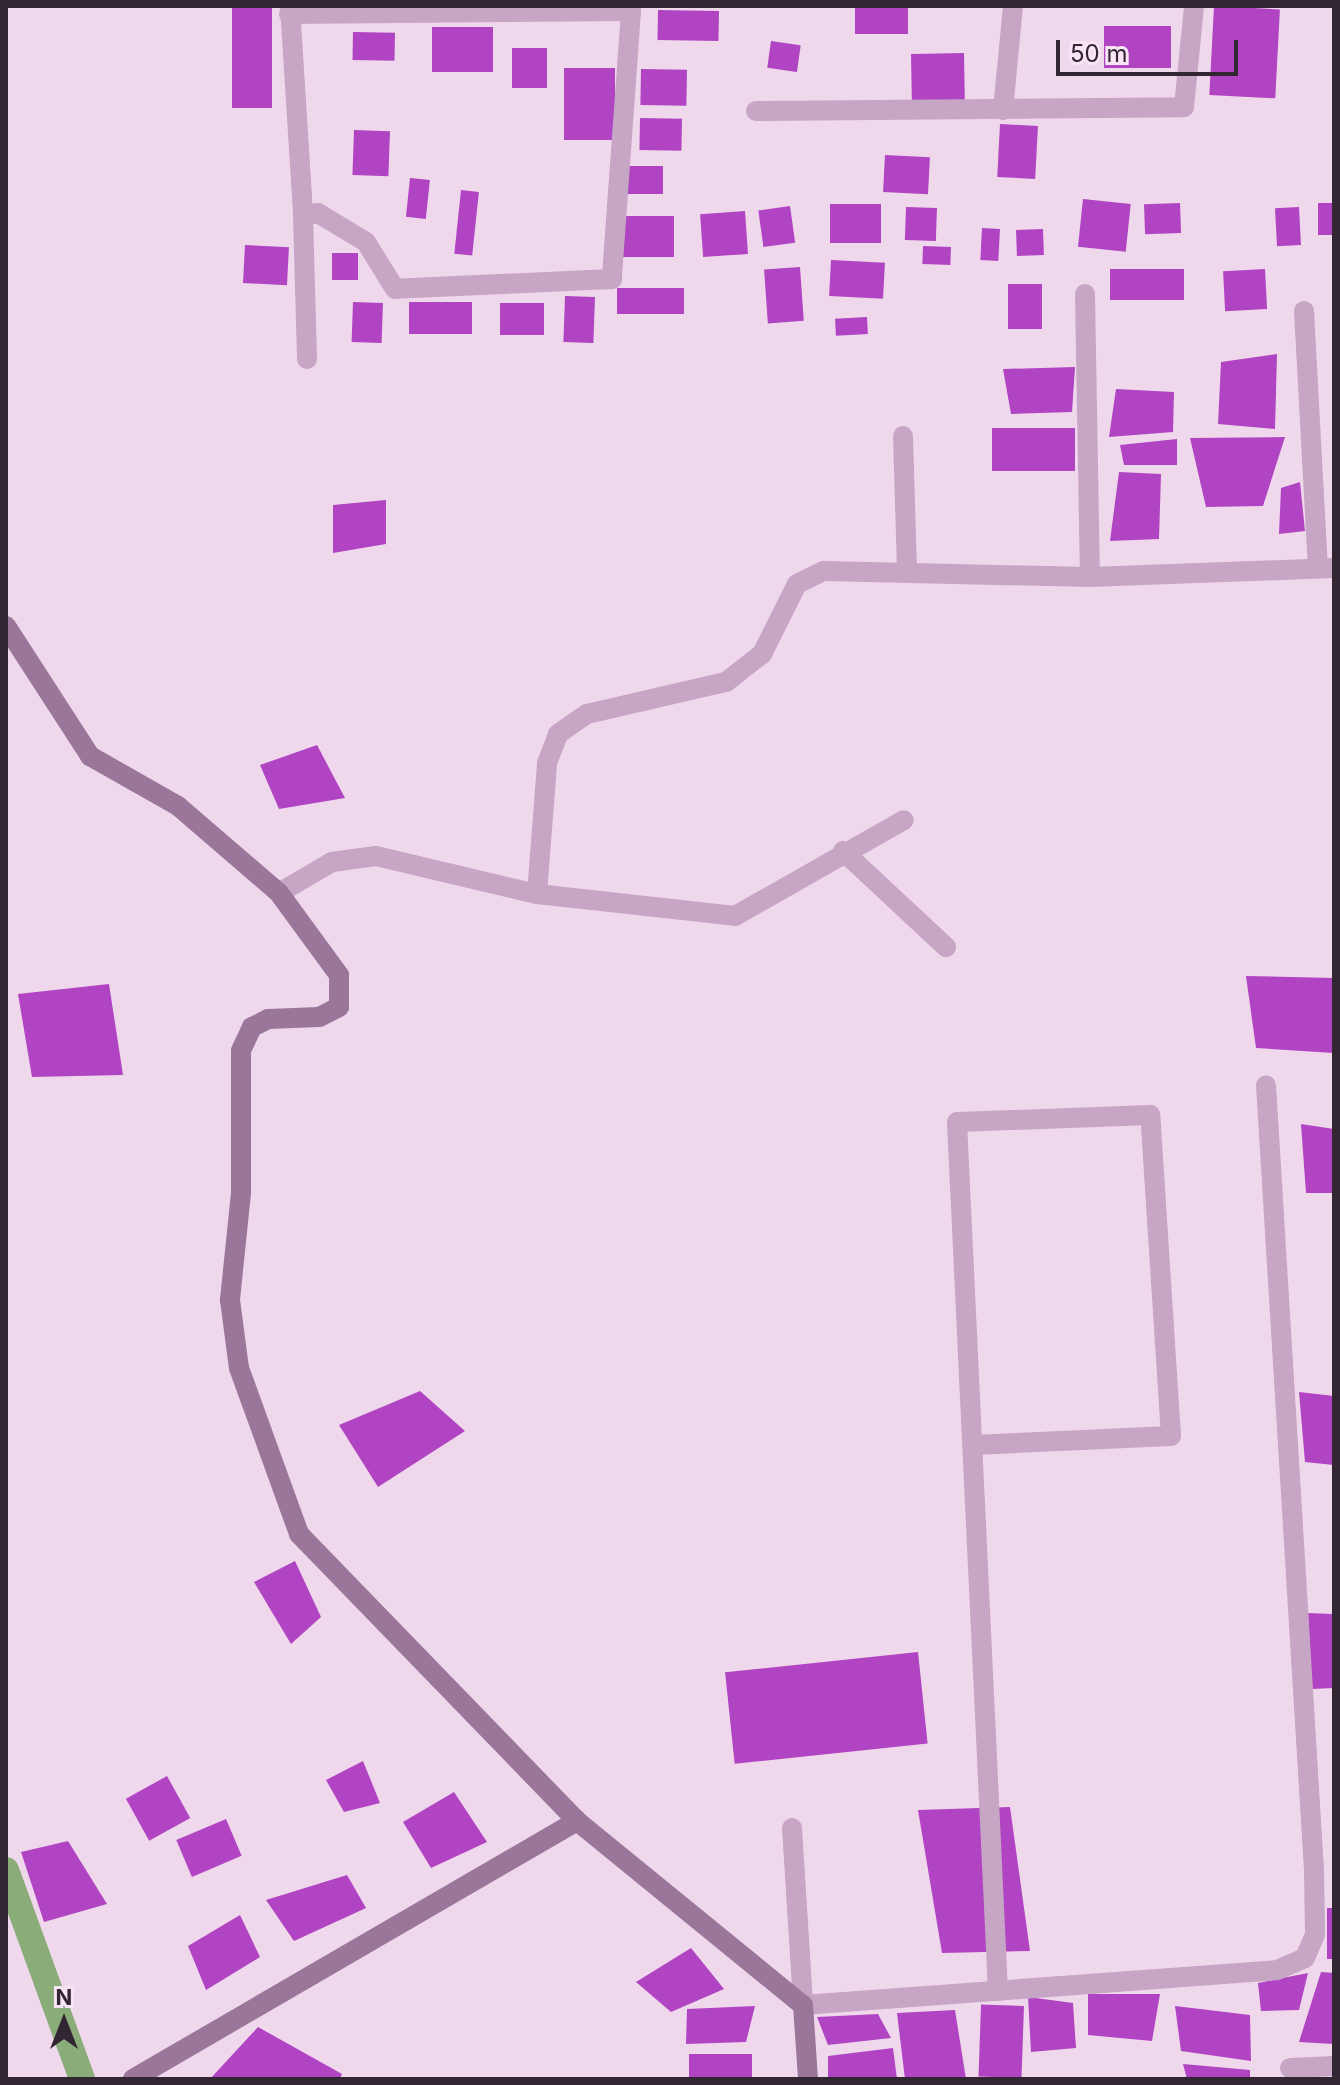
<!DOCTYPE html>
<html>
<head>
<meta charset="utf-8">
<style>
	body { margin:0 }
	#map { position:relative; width:1340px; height:2085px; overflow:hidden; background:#f0d8ec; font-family:Inter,sans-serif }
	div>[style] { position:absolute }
	.canal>* { height:26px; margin:-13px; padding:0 13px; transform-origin:13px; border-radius:13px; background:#8aac78 }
	.building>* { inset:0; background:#b044c2; transform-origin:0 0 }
	.street>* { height:20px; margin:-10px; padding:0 10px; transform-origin:10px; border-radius:10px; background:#c7a5c5 }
	.secondary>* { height:20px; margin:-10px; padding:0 10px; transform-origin:10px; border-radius:10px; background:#9a769b }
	span { translate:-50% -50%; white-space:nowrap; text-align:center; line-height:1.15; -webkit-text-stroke:6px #f8e4f5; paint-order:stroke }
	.frame { position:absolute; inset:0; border:8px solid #322633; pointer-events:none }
	.north { position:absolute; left:24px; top:1981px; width:80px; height:80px; -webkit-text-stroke:6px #f8e4f5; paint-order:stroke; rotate:0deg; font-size:22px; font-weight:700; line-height:32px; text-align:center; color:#322633 }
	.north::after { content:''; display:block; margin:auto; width:28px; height:36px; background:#322633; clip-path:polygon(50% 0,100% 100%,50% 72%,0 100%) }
	.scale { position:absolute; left:1056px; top:40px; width:182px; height:36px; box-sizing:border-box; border:4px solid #322633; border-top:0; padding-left:10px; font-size:24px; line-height:28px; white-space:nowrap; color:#322633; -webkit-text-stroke:6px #f8e4f5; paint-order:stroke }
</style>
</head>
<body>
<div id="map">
	<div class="canal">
		<div style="left:6px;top:1870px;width:222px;rotate:70deg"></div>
	</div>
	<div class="building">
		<div style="left:232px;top:6px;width:40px;height:102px"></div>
		<div style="left:855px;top:6px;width:53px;height:28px"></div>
		<div style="left:1214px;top:6px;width:66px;height:89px;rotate:3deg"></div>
		<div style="left:658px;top:10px;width:61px;height:30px;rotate:1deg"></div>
		<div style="left:1104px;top:26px;width:67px;height:42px"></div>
		<div style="left:432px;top:27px;width:61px;height:45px"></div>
		<div style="left:353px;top:32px;width:42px;height:28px;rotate:1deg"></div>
		<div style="left:771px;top:41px;width:30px;height:27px;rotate:8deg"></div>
		<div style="left:512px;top:48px;width:35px;height:40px"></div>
		<div style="left:964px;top:53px;width:48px;height:53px;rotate:89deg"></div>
		<div style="left:564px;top:68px;width:51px;height:72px"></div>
		<div style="left:641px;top:69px;width:46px;height:36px;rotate:1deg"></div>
		<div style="left:640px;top:118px;width:42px;height:32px;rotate:1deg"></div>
		<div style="left:1000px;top:124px;width:38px;height:53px;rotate:3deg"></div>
		<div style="left:354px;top:130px;width:36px;height:45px;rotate:2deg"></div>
		<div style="left:885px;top:155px;width:45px;height:37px;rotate:3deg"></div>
		<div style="left:627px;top:166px;width:36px;height:28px"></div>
		<div style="left:410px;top:178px;width:20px;height:39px;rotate:6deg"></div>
		<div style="left:461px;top:190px;width:18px;height:64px;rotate:6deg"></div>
		<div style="left:1083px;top:199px;width:48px;height:48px;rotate:6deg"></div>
		<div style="left:1180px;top:203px;width:30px;height:36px;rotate:88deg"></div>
		<div style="left:1318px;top:203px;width:16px;height:32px"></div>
		<div style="left:830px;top:204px;width:51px;height:39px"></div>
		<div style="left:790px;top:206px;width:37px;height:32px;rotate:82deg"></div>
		<div style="left:906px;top:207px;width:31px;height:33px;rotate:2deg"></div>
		<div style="left:1299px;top:207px;width:38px;height:24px;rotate:87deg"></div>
		<div style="left:745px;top:211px;width:43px;height:45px;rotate:86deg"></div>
		<div style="left:623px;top:216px;width:51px;height:41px"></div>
		<div style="left:982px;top:228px;width:18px;height:32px;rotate:3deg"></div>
		<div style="left:1043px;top:229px;width:26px;height:27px;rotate:88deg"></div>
		<div style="left:245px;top:245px;width:44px;height:38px;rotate:3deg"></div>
		<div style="left:923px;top:246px;width:28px;height:18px;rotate:2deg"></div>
		<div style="left:332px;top:253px;width:26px;height:27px"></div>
		<div style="left:831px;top:260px;width:54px;height:36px;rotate:3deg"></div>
		<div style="left:800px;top:267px;width:54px;height:36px;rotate:86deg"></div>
		<div style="left:1184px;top:269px;width:31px;height:74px;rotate:90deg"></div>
		<div style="left:1265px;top:269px;width:40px;height:42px;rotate:87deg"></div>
		<div style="left:1008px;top:284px;width:34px;height:45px"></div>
		<div style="left:617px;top:288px;width:67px;height:26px"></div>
		<div style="left:565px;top:296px;width:30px;height:46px;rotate:2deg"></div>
		<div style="left:353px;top:302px;width:30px;height:40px;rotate:2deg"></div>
		<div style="left:409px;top:302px;width:63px;height:32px"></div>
		<div style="left:500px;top:303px;width:44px;height:32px"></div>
		<div style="left:867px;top:317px;width:17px;height:32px;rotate:87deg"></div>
		<div style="clip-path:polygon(1277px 354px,1275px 429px,1218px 424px,1221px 362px)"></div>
		<div style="clip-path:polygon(1075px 367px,1072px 412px,1011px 414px,1003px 369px)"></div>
		<div style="clip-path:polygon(1116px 389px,1174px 392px,1173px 432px,1109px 437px)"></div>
		<div style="left:1075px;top:428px;width:43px;height:83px;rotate:90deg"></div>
		<div style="clip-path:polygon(1285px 437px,1263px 506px,1206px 507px,1190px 438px)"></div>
		<div style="clip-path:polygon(1177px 439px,1177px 465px,1124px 465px,1120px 445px)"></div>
		<div style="clip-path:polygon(1119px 472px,1161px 474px,1159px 539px,1110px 541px)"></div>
		<div style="clip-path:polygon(1300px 482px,1305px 531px,1279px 534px,1281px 488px)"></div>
		<div style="clip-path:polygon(386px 500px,386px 544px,333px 553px,333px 505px)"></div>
		<div style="clip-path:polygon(317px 745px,345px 798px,279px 809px,260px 765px)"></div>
		<div style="clip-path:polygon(1246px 976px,1334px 978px,1334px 1053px,1256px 1048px)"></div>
		<div style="clip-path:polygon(109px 984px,123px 1075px,32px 1077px,18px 994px)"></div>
		<div style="clip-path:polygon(1301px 1124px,1334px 1129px,1334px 1193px,1306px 1193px)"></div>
		<div style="clip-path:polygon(420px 1391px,465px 1431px,378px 1487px,339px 1425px)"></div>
		<div style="clip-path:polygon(1299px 1392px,1334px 1396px,1334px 1465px,1305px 1462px)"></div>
		<div style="clip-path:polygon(295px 1561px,321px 1617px,291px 1644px,254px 1582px)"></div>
		<div style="clip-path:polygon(1308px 1613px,1334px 1614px,1334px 1688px,1312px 1689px)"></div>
		<div style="left:918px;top:1652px;width:92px;height:194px;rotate:84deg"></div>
		<div style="clip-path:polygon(363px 1761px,380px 1803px,344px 1812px,326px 1780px)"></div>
		<div style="left:167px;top:1776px;width:48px;height:47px;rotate:61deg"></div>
		<div style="clip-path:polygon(454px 1792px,487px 1842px,431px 1868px,403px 1822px)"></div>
		<div style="clip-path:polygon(1010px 1807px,1030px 1951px,942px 1953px,918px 1810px)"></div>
		<div style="left:226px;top:1819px;width:40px;height:54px;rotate:67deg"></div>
		<div style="clip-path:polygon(68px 1841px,107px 1904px,44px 1922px,21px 1852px)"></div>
		<div style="clip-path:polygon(347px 1875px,366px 1908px,294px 1941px,266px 1900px)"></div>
		<div style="left:1327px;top:1908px;width:7px;height:51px"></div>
		<div style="clip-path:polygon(240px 1915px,260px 1957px,206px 1990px,188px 1946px)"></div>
		<div style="clip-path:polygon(691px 1948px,724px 1989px,671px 2012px,636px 1982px)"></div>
		<div style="clip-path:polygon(1321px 1972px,1334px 1973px,1334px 2044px,1299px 2042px)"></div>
		<div style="clip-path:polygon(1308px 1973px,1299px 2010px,1261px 2011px,1258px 1983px)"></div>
		<div style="clip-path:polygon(1088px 1994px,1160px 1994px,1152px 2041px,1088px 2035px)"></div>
		<div style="clip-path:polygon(1028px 1997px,1073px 2003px,1076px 2048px,1031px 2052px)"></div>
		<div style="clip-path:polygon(755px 2006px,746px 2042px,686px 2044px,687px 2009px)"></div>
		<div style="left:1024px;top:2006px;width:72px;height:43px;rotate:92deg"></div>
		<div style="clip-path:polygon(1175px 2006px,1250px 2015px,1251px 2061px,1181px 2051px)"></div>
		<div style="clip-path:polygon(955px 2010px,966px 2079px,905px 2079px,897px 2013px)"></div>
		<div style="clip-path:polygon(878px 2014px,891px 2038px,828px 2045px,817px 2017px)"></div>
		<div style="clip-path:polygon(258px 2027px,342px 2074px,340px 2079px,210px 2079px)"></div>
		<div style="clip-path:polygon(893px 2048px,897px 2079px,828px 2079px,828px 2056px)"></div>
		<div style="left:689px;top:2054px;width:63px;height:25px"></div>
		<div style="clip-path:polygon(1183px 2064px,1250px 2070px,1250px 2079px,1187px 2079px)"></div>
	</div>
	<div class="street">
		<div style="left:290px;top:6px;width:209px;rotate:86.4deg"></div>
		<div style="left:289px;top:14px;width:342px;rotate:-0.5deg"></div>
		<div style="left:631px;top:11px;width:269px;rotate:94.1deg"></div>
		<div style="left:612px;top:279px;width:217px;rotate:177.4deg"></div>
		<div style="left:395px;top:289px;width:55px;rotate:-121.7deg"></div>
		<div style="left:366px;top:242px;width:56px;rotate:-148.9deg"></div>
		<div style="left:318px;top:213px;width:15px;rotate:172deg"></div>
		<div style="left:303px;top:215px;width:144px;rotate:88.4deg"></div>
		<div style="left:1003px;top:110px;width:104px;rotate:-84.5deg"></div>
		<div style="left:756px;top:111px;width:428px;rotate:-0.5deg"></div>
		<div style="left:1184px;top:107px;width:101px;rotate:-84.3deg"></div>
		<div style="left:1085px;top:294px;width:283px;rotate:89deg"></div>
		<div style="left:1304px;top:311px;width:257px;rotate:86.9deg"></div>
		<div style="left:903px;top:436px;width:137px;rotate:88.3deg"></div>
		<div style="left:843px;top:851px;width:141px;rotate:43deg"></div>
		<div style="left:279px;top:893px;width:61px;rotate:-30.3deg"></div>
		<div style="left:332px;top:862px;width:44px;rotate:-7.8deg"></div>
		<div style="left:376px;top:856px;width:165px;rotate:13.3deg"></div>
		<div style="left:537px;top:894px;width:199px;rotate:6.3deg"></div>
		<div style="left:735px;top:916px;width:194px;rotate:-29.6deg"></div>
		<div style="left:537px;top:894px;width:131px;rotate:-85.6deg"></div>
		<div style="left:547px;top:763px;width:31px;rotate:-69deg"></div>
		<div style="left:558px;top:734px;width:35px;rotate:-35deg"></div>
		<div style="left:587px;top:714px;width:143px;rotate:-13deg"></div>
		<div style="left:726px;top:682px;width:46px;rotate:-37.9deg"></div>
		<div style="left:762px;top:654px;width:78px;rotate:-63.4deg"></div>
		<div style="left:797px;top:584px;width:30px;rotate:-26deg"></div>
		<div style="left:824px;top:571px;width:266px;rotate:1.3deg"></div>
		<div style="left:1090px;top:577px;width:244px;rotate:-2.1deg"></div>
		<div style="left:973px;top:1445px;width:198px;rotate:-2.6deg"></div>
		<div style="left:1171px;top:1436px;width:322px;rotate:-93.7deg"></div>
		<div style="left:1150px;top:1115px;width:193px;rotate:177.9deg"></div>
		<div style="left:957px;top:1122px;width:870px;rotate:87.3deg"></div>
		<div style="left:792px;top:1828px;width:177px;rotate:86.4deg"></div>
		<div style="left:803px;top:2005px;width:475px;rotate:-4.2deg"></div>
		<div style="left:1277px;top:1970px;width:30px;rotate:-23deg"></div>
		<div style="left:1305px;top:1958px;width:26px;rotate:-67deg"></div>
		<div style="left:1315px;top:1934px;width:64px;rotate:-90.9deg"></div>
		<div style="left:1314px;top:1870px;width:786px;rotate:-93.5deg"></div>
		<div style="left:1290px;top:2068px;width:44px;rotate:-2.6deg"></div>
	</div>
	<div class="secondary">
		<div style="left:6px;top:626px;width:155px;rotate:57.1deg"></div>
		<div style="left:90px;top:756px;width:101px;rotate:29.6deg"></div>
		<div style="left:178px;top:806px;width:133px;rotate:40.7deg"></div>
		<div style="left:279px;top:893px;width:102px;rotate:53.8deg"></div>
		<div style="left:339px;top:975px;width:32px;rotate:90deg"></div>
		<div style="left:339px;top:1007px;width:22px;rotate:153deg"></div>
		<div style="left:319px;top:1017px;width:51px;rotate:177.8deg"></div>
		<div style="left:268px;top:1019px;width:18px;rotate:153deg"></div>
		<div style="left:252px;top:1027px;width:26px;rotate:115deg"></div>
		<div style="left:241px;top:1051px;width:142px;rotate:90deg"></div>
		<div style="left:241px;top:1193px;width:108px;rotate:95.9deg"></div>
		<div style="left:230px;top:1300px;width:69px;rotate:82.5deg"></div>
		<div style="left:239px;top:1368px;width:177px;rotate:70.1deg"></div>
		<div style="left:299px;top:1534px;width:400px;rotate:45.9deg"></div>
		<div style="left:577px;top:1821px;width:291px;rotate:39.2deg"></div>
		<div style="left:803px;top:2005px;width:74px;rotate:86.1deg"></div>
		<div style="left:133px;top:2079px;width:514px;rotate:-30.16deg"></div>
	</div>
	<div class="frame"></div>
	<div class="north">N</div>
	<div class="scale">50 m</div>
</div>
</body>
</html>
